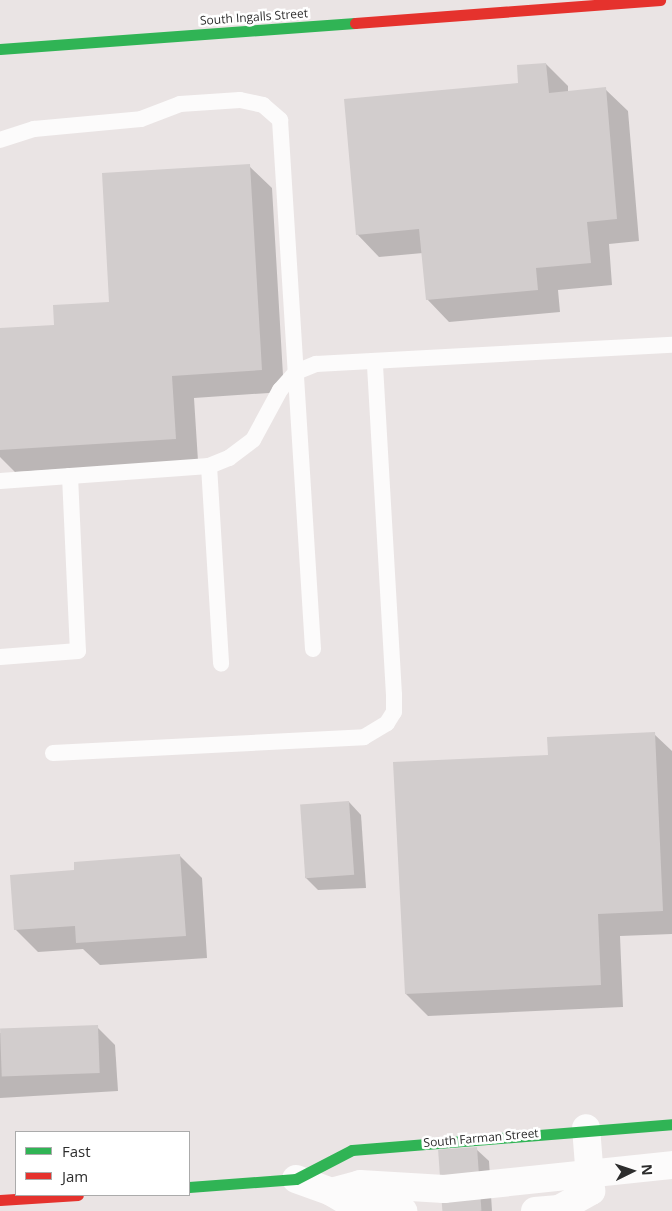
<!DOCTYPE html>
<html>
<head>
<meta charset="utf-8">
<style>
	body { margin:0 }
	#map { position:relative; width:672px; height:1211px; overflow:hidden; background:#eae4e4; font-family:"Open Sans",sans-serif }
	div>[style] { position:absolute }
	.shadow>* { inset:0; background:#0003 }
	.building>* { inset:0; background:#d2cdcd; transform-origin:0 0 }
	.lane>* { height:16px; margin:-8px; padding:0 8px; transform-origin:8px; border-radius:8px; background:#fcfbfb }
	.street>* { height:28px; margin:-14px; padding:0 14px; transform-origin:14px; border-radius:14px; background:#fcfbfb }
	.fast>* { height:11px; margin:-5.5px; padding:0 5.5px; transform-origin:5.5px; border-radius:5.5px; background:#30b455 }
	.jam>* { height:11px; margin:-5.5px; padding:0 5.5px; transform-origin:5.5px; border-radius:5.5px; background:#e5322d }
	span { translate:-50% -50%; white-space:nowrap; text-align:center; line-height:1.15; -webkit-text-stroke:5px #fff; paint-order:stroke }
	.street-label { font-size:12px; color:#2d2d2d }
	.legend { position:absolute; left:15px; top:1131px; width:175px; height:65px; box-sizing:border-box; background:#fff; border:1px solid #ababab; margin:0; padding:6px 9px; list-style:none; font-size:15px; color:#2d2d2d }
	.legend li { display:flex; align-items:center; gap:10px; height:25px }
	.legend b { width:25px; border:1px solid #ababab }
	.north { position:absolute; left:607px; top:1146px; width:50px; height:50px; -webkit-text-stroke:4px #fff; paint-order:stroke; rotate:86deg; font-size:14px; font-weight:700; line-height:20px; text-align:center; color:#2d2d2d }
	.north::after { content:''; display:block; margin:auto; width:18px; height:22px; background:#2d2d2d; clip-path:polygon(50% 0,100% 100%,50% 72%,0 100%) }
</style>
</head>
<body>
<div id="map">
	<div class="shadow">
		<div style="clip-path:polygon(546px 64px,568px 86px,568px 92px,605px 89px,628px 111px,639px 241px,609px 244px,612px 285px,558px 290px,560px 312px,449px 322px,427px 299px,423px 253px,379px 257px,357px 234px)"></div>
		<div style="clip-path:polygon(249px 166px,272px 188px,284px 392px,194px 398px,198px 461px,15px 472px,0 457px,0 330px,56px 326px,110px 303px)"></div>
		<div style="clip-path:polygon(654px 734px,672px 751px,672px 934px,620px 936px,623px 1007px,428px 1016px,406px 994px,549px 756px)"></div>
		<div style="clip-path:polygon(349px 802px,361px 815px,366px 888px,318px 890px,305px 877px)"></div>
		<div style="clip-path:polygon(179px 855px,202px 878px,207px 958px,100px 965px,83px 949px,38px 952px,15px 929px,76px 871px)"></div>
		<div style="clip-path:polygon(97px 1027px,115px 1045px,118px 1091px,0 1098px,0 1033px)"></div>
		<div style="clip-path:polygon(476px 1149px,489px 1161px,492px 1211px,443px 1211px)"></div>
	</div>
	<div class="building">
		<div style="clip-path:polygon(546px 63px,549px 93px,606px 87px,617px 219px,587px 222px,591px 263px,536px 268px,538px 290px,426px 300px,419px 229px,356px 235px,344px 99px,518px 83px,517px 65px)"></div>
		<div style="clip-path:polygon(250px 164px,262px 370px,172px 376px,176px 439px,0 450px,0 328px,54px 325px,53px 305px,109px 302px,102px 173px)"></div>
		<div style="clip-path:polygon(655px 732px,663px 911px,598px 914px,601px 985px,405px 994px,393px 762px,548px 755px,547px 737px)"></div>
		<div style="left:349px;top:801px;width:74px;height:49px;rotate:86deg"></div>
		<div style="clip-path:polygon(180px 854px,186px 936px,76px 943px,75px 926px,14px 930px,10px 875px,74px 870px,74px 862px)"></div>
		<div style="left:98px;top:1025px;width:48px;height:98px;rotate:88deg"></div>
		<div style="left:477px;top:1147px;width:64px;height:39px;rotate:86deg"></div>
	</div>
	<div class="lane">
		<div style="left:0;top:140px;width:36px;rotate:-18deg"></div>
		<div style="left:34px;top:129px;width:107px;rotate:-5.3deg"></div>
		<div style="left:141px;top:119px;width:42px;rotate:-21deg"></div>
		<div style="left:180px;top:104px;width:60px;rotate:-3.8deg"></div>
		<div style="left:240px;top:100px;width:24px;rotate:12deg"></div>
		<div style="left:263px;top:105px;width:23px;rotate:41deg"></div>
		<div style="left:280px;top:120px;width:530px;rotate:86.43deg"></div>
		<div style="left:209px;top:466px;width:198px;rotate:86.5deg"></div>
		<div style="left:70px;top:476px;width:139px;rotate:-4.1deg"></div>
		<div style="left:209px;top:466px;width:22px;rotate:-22deg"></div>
		<div style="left:229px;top:458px;width:30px;rotate:-37deg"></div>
		<div style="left:253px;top:440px;width:57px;rotate:-61.6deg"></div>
		<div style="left:280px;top:390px;width:24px;rotate:-48deg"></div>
		<div style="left:296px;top:372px;width:22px;rotate:-22deg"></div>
		<div style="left:316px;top:364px;width:357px;rotate:-3.1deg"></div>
		<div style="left:0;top:481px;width:70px;rotate:-4.1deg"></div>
		<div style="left:70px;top:476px;width:175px;rotate:87.4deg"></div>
		<div style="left:78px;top:651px;width:78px;rotate:175.6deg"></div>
		<div style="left:53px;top:753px;width:311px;rotate:-2.9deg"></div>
		<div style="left:364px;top:737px;width:27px;rotate:-31deg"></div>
		<div style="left:387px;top:723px;width:13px;rotate:-58deg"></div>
		<div style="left:394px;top:712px;width:17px;rotate:-90deg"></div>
		<div style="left:394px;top:695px;width:334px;rotate:-93.3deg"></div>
	</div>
	<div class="street">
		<div style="left:296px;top:1179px;width:37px;rotate:20deg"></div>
		<div style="left:331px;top:1192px;width:30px;rotate:-15deg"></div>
		<div style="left:360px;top:1184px;width:84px;rotate:3.4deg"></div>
		<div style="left:444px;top:1189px;width:229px;rotate:-6deg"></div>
		<div style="left:331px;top:1192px;width:22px;rotate:30deg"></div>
		<div style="left:350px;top:1203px;width:54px;rotate:8.6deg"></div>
		<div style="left:535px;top:1211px;width:24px;rotate:-5deg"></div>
		<div style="left:559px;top:1209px;width:37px;rotate:-29deg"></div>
		<div style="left:591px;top:1191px;width:63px;rotate:-94.5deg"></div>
	</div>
	<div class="fast">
		<div style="left:0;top:49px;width:356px;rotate:-4.2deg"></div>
		<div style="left:189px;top:1187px;width:107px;rotate:-4.3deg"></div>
		<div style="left:296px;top:1179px;width:63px;rotate:-27.4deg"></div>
		<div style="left:352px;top:1150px;width:321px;rotate:-4.6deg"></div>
	</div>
	<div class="jam">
		<div style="left:355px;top:23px;width:306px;rotate:-4.3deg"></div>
		<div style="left:0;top:1200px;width:78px;rotate:-3.7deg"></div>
	</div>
	<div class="street-label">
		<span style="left:254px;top:17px;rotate:-4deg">South Ingalls Street</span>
		<span style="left:481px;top:1138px;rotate:-5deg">South Farman Street</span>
	</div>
	<ul class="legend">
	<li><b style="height:6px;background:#30b455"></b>Fast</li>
	<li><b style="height:6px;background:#e5322d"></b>Jam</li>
	</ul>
	<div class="north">N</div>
</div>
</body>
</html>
